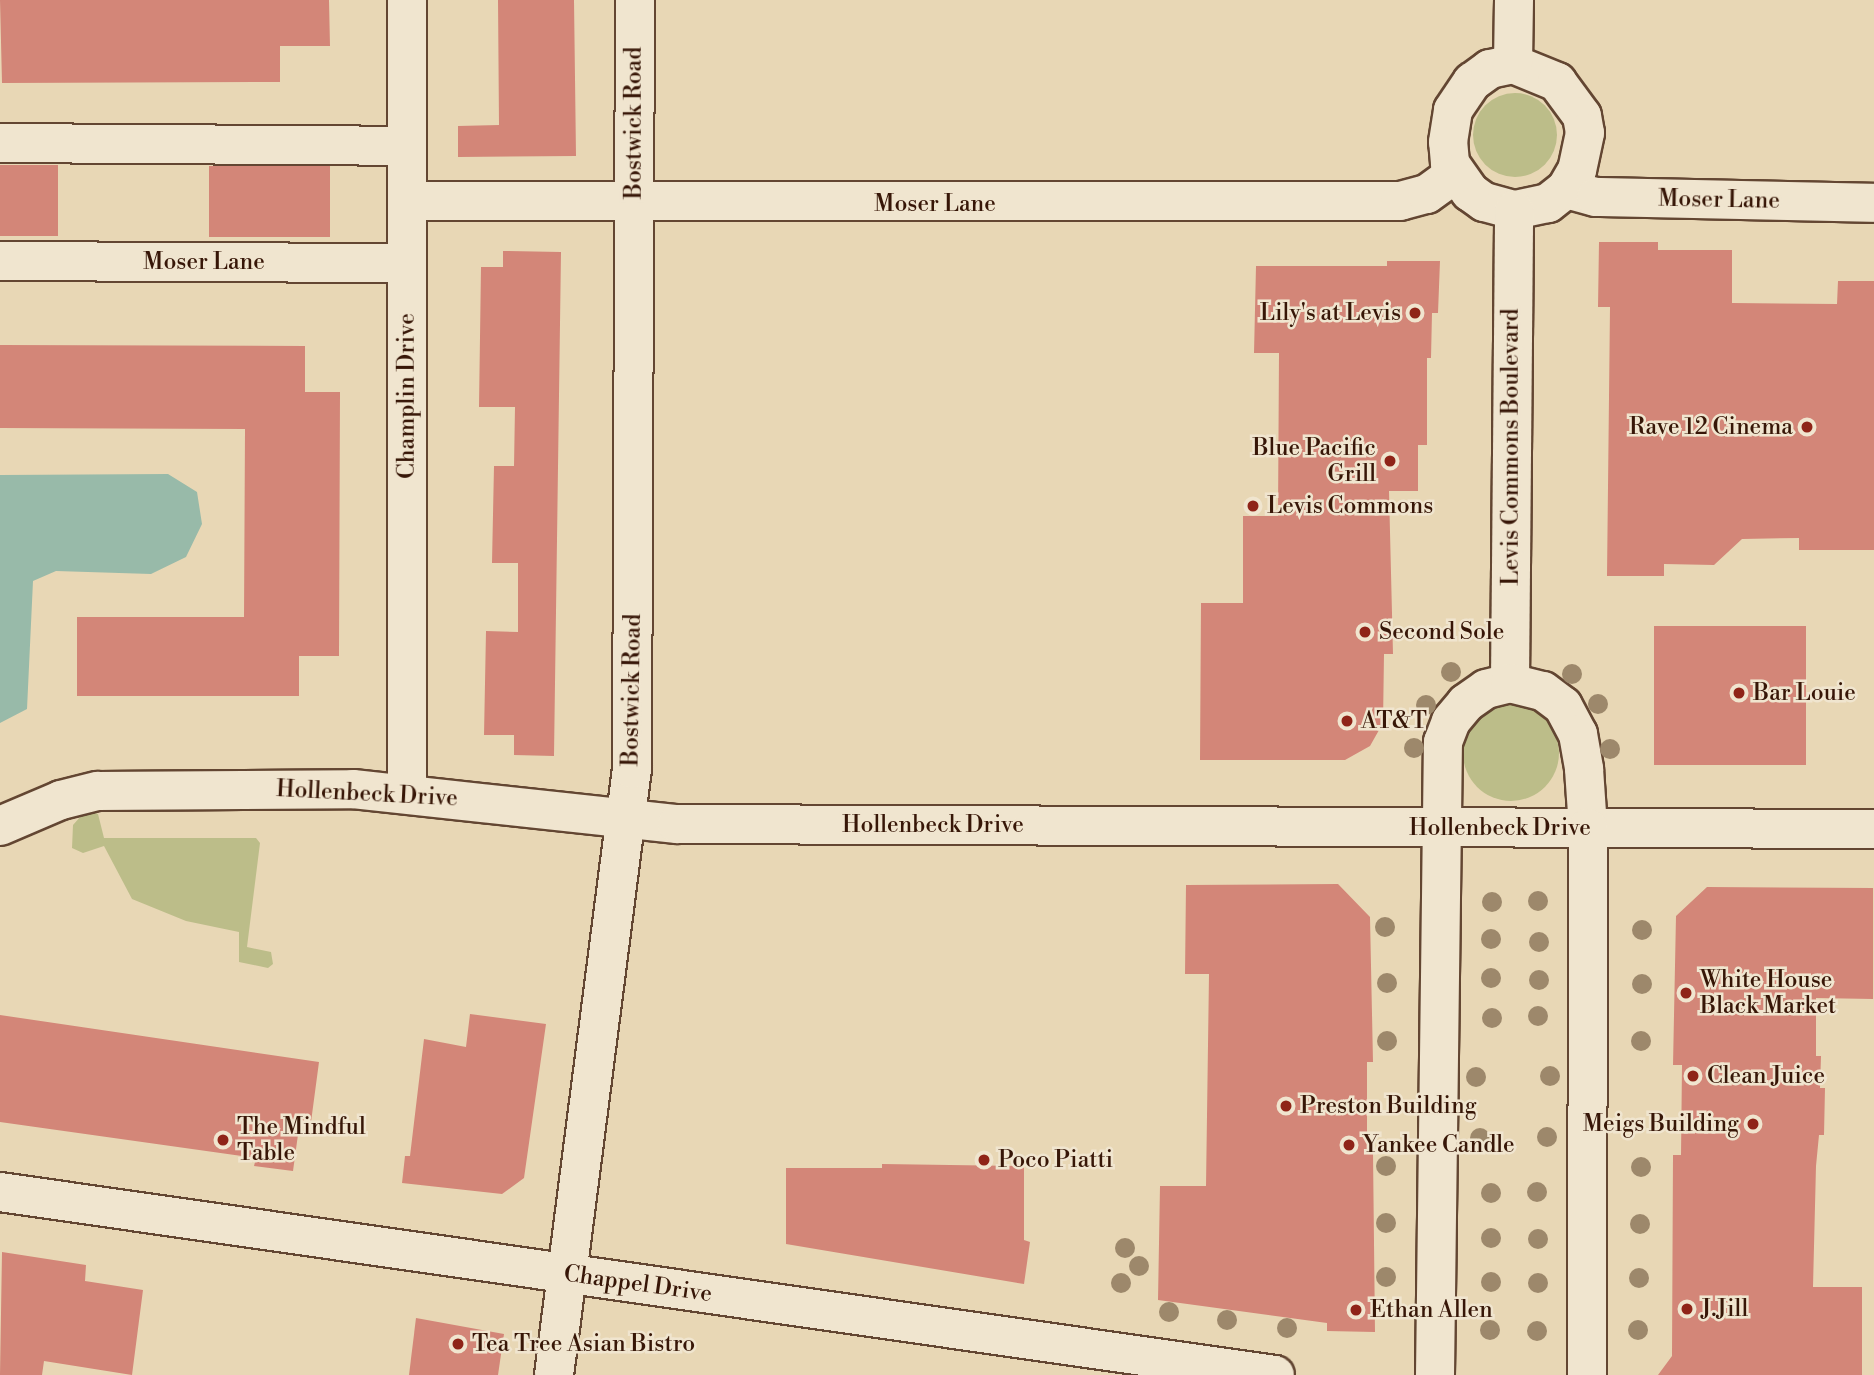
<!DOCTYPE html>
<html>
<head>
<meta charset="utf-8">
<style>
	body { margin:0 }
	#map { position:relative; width:1874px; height:1375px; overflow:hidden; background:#e8d7b5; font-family:"Libre Bodoni",serif }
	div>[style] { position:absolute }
	.green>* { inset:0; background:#bcbd89 }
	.round { border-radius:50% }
	.water>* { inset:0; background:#98baa9 }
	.building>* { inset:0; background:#d38678; transform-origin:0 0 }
	.roads { filter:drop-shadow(2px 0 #634632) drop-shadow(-2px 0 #634632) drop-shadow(0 2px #634632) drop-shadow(0 -2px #634632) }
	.minor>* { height:38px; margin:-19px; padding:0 19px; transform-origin:19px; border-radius:19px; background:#f0e5cf }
	.trees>* { width:20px; height:20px; margin:-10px; border-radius:50%; background:#9d886b }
	.dots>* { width:19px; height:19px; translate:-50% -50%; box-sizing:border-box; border:4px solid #f0e5cf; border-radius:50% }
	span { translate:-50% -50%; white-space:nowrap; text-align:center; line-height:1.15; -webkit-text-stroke:5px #f0e5cf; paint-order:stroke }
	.street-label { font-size:23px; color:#371607 }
	.poi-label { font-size:23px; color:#371607 }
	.right { translate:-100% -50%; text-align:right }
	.left { translate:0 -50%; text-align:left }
</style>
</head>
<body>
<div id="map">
	<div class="green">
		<div class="round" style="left:1473px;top:93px;width:84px;height:84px"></div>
		<div class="round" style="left:1463px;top:705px;width:96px;height:96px"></div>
		<div style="clip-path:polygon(92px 812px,98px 814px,104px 838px,256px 838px,260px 843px,247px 947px,271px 952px,273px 964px,268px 968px,239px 962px,239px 932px,186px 921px,132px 899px,104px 846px,83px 853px,72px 848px,73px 825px,81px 816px)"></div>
	</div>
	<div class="water">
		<div style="clip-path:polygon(168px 474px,197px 492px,202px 524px,186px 557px,151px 574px,56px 571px,33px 581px,27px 709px,0 723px,0 475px)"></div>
	</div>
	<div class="building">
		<div style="clip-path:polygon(0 0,329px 0,330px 46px,280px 46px,280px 82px,2px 83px)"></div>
		<div style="clip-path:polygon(498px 0,574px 0,576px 156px,458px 157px,458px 126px,499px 125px)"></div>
		<div style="left:0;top:165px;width:58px;height:71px"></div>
		<div style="left:209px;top:166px;width:121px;height:71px"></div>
		<div style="clip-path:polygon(1599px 242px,1658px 242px,1658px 250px,1732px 250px,1732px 303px,1837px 304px,1838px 281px,1874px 281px,1874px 550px,1799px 550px,1799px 538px,1742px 539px,1714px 565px,1664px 564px,1664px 576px,1607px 576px,1610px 307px,1598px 307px)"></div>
		<div style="clip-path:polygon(503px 251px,561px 252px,554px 756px,514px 755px,514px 735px,484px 735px,486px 631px,518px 632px,518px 563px,492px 563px,494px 466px,514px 466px,515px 407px,479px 407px,481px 267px,503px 267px)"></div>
		<div style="clip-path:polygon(1387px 261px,1440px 261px,1438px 313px,1432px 313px,1431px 358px,1427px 358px,1427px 445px,1418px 445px,1418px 491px,1389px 491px,1393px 654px,1384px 654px,1383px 723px,1370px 746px,1345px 760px,1200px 760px,1201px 603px,1243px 603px,1243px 516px,1278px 516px,1279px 353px,1254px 353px,1256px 266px,1387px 266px)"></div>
		<div style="clip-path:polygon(0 345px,305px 346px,305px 392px,340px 392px,339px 656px,299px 656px,299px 696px,77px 696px,77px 617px,244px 617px,245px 429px,0 428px)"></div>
		<div style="left:1654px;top:626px;width:152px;height:139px"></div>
		<div style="clip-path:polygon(1338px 884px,1370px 917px,1373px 1062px,1367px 1062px,1367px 1153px,1373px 1153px,1375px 1332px,1327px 1331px,1327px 1323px,1158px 1300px,1160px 1186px,1206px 1186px,1209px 974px,1185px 974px,1186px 885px)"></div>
		<div style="clip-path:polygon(1707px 887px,1873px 888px,1873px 999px,1816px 998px,1816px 1056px,1821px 1056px,1820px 1088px,1825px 1088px,1824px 1135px,1819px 1135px,1816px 1166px,1813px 1287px,1862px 1287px,1862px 1375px,1658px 1375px,1672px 1356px,1673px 1155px,1681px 1155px,1682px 1065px,1673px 1065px,1676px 916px)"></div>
		<div style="clip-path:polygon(470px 1014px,546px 1024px,524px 1178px,502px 1194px,402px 1183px,405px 1156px,410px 1156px,424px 1039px,466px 1047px)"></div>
		<div style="clip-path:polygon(0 1015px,319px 1062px,311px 1122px,300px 1120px,293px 1171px,254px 1166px,256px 1158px,0 1122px)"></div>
		<div style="clip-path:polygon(882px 1164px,1024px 1166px,1024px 1240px,1030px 1242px,1024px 1284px,786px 1244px,786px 1168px,882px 1168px)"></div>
		<div style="clip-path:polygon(2px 1252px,86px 1265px,85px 1281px,143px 1290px,132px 1375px,44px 1361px,42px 1375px,0 1375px)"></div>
		<div style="clip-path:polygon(416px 1318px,504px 1334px,498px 1375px,409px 1375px)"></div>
	</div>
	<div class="roads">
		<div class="minor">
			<div style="left:1513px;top:64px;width:48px;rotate:22.2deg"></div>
			<div style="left:1557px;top:82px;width:42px;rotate:53.7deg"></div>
			<div style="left:1582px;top:116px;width:17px;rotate:80deg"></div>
			<div style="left:1585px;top:133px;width:38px;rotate:102deg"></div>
			<div style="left:1577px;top:170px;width:22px;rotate:120deg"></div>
			<div style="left:1566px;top:189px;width:23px;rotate:142deg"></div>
			<div style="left:1548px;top:203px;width:35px;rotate:168deg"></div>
			<div style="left:1514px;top:210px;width:31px;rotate:-165deg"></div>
			<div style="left:1484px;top:202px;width:17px;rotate:-144deg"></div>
			<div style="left:1470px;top:192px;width:35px;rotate:-125deg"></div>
			<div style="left:1450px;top:163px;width:21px;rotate:-95deg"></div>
			<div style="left:1448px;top:142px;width:32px;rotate:-81deg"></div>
			<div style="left:1453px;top:110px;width:34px;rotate:-56deg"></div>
			<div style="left:1472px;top:82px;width:22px;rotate:-36deg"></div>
			<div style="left:1490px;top:69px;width:24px;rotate:-12deg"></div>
			<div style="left:1513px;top:64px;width:64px;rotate:-89.1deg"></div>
			<div style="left:0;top:143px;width:407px;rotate:0.4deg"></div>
			<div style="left:1566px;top:189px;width:31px;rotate:15deg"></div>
			<div style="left:1596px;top:197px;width:278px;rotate:1.2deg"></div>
			<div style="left:407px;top:201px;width:993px"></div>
			<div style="left:1400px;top:201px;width:28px;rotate:-15deg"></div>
			<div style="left:1427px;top:194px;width:34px;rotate:-36deg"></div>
			<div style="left:0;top:261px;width:407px;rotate:0.3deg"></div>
			<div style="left:1510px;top:683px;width:473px;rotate:-89.5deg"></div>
			<div style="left:407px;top:793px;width:793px;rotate:-90deg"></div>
			<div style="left:0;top:826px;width:66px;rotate:-23.1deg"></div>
			<div style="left:61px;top:800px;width:38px;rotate:-14deg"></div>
			<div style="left:98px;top:791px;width:255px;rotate:-0.4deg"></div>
			<div style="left:353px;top:789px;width:326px;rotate:6.2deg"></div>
			<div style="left:677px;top:824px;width:1197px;rotate:0.24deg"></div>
			<div style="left:0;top:1192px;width:1288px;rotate:8.17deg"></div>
			<div style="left:554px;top:1375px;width:611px;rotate:-82.67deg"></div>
			<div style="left:632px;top:769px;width:769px;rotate:-89.78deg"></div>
			<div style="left:1435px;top:1375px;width:633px;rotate:-89.28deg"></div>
			<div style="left:1443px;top:742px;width:22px;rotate:-69deg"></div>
			<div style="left:1451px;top:721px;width:23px;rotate:-50deg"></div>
			<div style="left:1466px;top:703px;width:24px;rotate:-35deg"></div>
			<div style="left:1486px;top:689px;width:25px;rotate:-14deg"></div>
			<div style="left:1510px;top:683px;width:34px;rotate:14deg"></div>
			<div style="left:1543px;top:691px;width:25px;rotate:37deg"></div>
			<div style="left:1563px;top:706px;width:32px;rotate:62deg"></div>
			<div style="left:1578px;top:734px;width:36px;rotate:80deg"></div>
			<div style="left:1584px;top:769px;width:59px;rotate:86.1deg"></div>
			<div style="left:1588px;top:828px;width:547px;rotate:90.1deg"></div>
		</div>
	</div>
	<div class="trees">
		<div style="left:1451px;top:672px"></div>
		<div style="left:1572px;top:674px"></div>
		<div style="left:1598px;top:704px"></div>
		<div style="left:1426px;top:705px"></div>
		<div style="left:1414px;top:748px"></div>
		<div style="left:1610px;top:749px"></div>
		<div style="left:1538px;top:901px"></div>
		<div style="left:1492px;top:902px"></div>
		<div style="left:1385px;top:927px"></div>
		<div style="left:1642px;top:930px"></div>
		<div style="left:1491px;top:939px"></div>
		<div style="left:1539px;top:942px"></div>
		<div style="left:1491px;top:978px"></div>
		<div style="left:1539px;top:980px"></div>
		<div style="left:1387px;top:983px"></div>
		<div style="left:1642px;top:984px"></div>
		<div style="left:1538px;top:1016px"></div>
		<div style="left:1492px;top:1018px"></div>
		<div style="left:1387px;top:1041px"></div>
		<div style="left:1641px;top:1041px"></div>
		<div style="left:1550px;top:1076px"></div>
		<div style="left:1476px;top:1077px"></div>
		<div style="left:1547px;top:1137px"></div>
		<div style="left:1480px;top:1138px"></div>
		<div style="left:1386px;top:1166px"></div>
		<div style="left:1641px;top:1167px"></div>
		<div style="left:1537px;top:1192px"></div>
		<div style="left:1491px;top:1193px"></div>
		<div style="left:1386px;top:1223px"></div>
		<div style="left:1640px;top:1224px"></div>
		<div style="left:1491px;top:1238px"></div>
		<div style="left:1538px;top:1239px"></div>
		<div style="left:1125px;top:1248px"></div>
		<div style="left:1139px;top:1266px"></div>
		<div style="left:1386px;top:1277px"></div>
		<div style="left:1639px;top:1278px"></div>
		<div style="left:1491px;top:1282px"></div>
		<div style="left:1121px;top:1283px"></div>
		<div style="left:1538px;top:1283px"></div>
		<div style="left:1169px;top:1312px"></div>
		<div style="left:1227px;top:1320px"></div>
		<div style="left:1287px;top:1328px"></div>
		<div style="left:1490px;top:1330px"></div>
		<div style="left:1638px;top:1330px"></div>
		<div style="left:1537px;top:1331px"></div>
	</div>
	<div class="dots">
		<div style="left:1415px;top:313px;background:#8f2418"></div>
		<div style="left:1807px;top:427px;background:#8f2418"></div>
		<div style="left:1390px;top:461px;background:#8f2418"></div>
		<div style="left:1253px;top:506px;background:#8f2418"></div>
		<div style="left:1365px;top:632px;background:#8f2418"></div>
		<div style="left:1739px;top:693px;background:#8f2418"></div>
		<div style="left:1347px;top:721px;background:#8f2418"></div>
		<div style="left:1686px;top:993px;background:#8f2418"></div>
		<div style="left:1693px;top:1076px;background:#8f2418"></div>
		<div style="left:1286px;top:1106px;background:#8f2418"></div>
		<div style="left:1753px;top:1124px;background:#8f2418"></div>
		<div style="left:223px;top:1140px;background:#8f2418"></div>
		<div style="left:1349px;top:1145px;background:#8f2418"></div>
		<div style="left:984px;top:1160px;background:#8f2418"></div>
		<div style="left:1687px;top:1309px;background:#8f2418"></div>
		<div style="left:1356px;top:1310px;background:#8f2418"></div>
		<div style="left:458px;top:1344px;background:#8f2418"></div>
	</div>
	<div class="street-label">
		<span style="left:634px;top:123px;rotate:-90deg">Bostwick Road</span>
		<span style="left:1719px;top:200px;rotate:1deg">Moser Lane</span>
		<span style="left:935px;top:204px">Moser Lane</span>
		<span style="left:204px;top:262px">Moser Lane</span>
		<span style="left:407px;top:396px;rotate:-90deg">Champlin Drive</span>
		<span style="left:1511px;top:447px;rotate:-90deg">Levis Commons Boulevard</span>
		<span style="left:632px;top:690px;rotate:-89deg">Bostwick Road</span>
		<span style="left:367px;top:794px;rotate:3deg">Hollenbeck Drive</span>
		<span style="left:933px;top:825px">Hollenbeck Drive</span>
		<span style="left:1500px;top:828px">Hollenbeck Drive</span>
		<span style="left:638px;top:1284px;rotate:8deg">Chappel Drive</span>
	</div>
	<div class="poi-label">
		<span class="right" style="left:1401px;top:313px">Lily's at Levis</span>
		<span class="right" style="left:1793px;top:427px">Rave 12 Cinema</span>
		<span class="right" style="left:1376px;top:461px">Blue Pacific<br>Grill</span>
		<span class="left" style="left:1267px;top:506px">Levis Commons</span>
		<span class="left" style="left:1379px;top:632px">Second Sole</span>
		<span class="left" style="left:1753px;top:693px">Bar Louie</span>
		<span class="left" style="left:1361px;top:721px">AT&amp;T</span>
		<span class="left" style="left:1700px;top:993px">White House<br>Black Market</span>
		<span class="left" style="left:1707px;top:1076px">Clean Juice</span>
		<span class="left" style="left:1300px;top:1106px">Preston Building</span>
		<span class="right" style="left:1739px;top:1124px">Meigs Building</span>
		<span class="left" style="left:237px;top:1140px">The Mindful<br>Table</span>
		<span class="left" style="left:1363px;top:1145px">Yankee Candle</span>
		<span class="left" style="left:998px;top:1160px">Poco Piatti</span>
		<span class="left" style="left:1701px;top:1309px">J.Jill</span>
		<span class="left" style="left:1370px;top:1310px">Ethan Allen</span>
		<span class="left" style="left:472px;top:1344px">Tea Tree Asian Bistro</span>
	</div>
</div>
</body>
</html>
